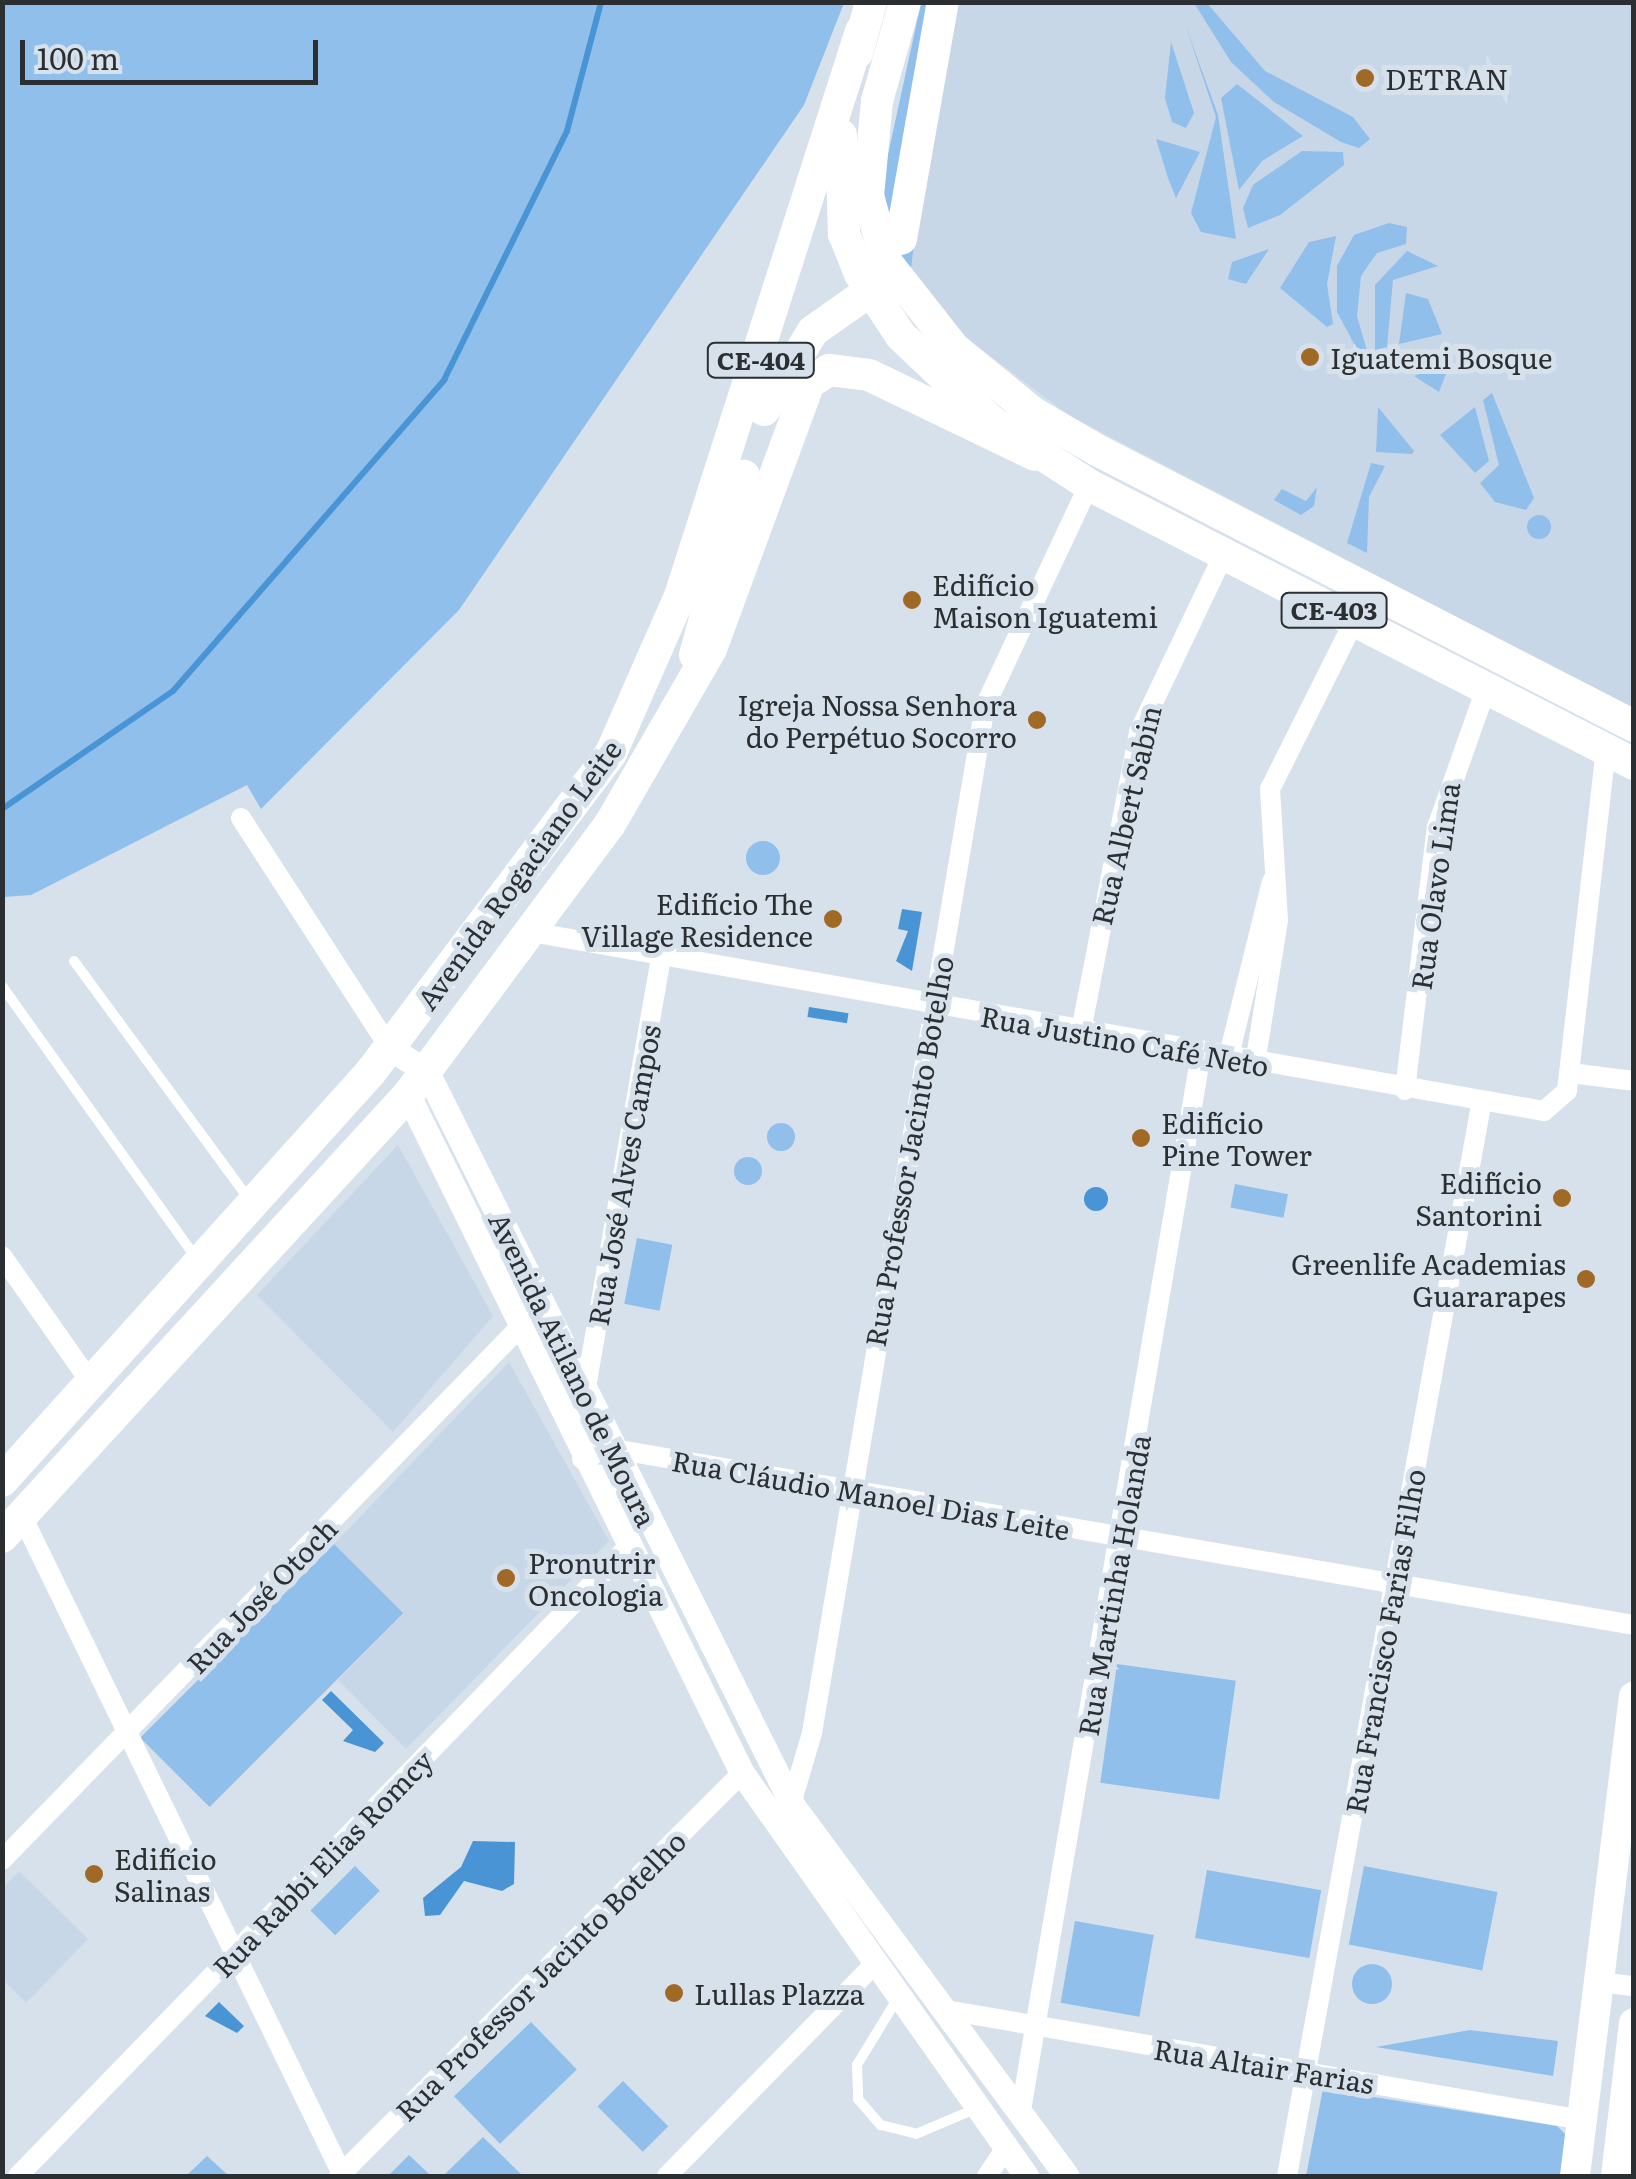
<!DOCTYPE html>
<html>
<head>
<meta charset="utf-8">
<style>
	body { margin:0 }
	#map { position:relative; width:1636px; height:2179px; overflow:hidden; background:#d6e1eb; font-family:Literata,serif }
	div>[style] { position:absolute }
	.built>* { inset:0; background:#c7d7e7 }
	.green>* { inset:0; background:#90bfeb; transform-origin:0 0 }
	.round { border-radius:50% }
	.water>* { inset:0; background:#4994d5; transform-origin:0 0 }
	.stream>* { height:6px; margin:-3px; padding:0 3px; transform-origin:3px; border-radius:3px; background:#4994d5 }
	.service>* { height:10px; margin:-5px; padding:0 5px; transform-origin:5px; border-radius:5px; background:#fff }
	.minor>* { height:20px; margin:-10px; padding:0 10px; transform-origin:10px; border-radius:10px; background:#fff }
	.tertiary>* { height:25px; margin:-12.5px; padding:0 12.5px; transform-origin:12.5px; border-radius:12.5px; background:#fff }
	.secondary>* { height:30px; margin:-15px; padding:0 15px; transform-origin:15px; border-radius:15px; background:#fff }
	.primary>* { height:32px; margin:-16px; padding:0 16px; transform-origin:16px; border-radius:16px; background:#fff }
	.dots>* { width:28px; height:28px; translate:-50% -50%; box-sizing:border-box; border:5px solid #d6e1eb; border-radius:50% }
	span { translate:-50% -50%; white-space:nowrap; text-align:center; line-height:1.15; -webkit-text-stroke:10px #d6e1eb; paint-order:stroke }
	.shield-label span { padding:2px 8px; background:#d6e1eb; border:2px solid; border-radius:8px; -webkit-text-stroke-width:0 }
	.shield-label { font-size:25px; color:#2b2f32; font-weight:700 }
	.poi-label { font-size:28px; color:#2b2f32 }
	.left { translate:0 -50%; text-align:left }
	.right { translate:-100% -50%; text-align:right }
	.street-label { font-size:28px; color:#2b2f32 }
	.frame { position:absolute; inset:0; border:5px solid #2b2f32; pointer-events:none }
	.scale { position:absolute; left:20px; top:40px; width:298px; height:45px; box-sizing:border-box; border:5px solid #2b2f32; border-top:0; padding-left:12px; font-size:30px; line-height:35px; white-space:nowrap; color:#2b2f32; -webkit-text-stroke:8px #d6e1eb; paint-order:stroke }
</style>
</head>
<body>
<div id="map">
	<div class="built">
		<div style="clip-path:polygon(958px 3px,1633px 3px,1633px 709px,1070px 416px,963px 336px,905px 266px)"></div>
		<div style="clip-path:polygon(398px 1145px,493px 1316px,393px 1432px,257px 1295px)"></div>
		<div style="clip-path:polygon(509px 1362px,609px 1541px,406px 1749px,338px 1680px,403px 1614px,334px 1544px)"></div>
		<div style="clip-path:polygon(19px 1871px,88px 1939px,26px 2003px,3px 1980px,3px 1888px)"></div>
	</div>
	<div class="green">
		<div style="clip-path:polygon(3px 2px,844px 3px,804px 105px,459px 610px,261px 809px,247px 785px,31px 895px,3px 897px)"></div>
		<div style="clip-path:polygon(921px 3px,930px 3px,897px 190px,916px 229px,911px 268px,895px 248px,882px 182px)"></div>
		<div style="clip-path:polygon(1194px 3px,1207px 3px,1265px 71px,1353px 117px,1370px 139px,1359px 148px,1341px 142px,1274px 102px,1231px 62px)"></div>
		<div style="clip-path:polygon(1185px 24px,1218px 115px,1236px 239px,1201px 232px,1191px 213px,1216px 117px)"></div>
		<div style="clip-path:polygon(1171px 42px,1194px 113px,1186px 128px,1172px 122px,1165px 98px)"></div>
		<div style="clip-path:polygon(1237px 84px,1303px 136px,1262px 161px,1239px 190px,1221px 98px)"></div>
		<div style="clip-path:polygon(1156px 139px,1200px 152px,1176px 198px,1168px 178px)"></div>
		<div style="clip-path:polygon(1302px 151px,1343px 152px,1344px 165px,1280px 215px,1248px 228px,1243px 208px,1253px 185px)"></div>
		<div style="clip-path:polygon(1389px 223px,1407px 227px,1406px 244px,1377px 253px,1361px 276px,1357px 316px,1367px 351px,1359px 353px,1337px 312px,1337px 266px,1354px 235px)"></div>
		<div style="clip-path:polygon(1336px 236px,1327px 284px,1333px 324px,1327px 327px,1280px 288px,1309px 242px)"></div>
		<div style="clip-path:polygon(1269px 249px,1246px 284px,1228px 279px,1232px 262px)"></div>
		<div style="clip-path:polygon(1407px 251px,1438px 266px,1393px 280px,1387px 347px,1375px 350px,1375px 285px)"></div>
		<div style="clip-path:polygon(1406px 293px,1428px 299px,1442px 334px,1399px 344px)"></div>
		<div style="clip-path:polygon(1450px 363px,1439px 392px,1414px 376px)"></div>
		<div style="clip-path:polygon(1492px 393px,1534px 498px,1526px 510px,1495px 502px,1480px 483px,1499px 465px,1483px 400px)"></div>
		<div style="clip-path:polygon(1378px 407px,1414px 451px,1412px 454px,1376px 452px)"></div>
		<div style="clip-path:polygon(1475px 407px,1489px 461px,1475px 473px,1440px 435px)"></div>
		<div style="clip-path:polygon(1371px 463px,1385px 466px,1369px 497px,1367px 553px,1347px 543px)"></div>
		<div style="clip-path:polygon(1317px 487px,1314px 506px,1301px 515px,1274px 500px,1282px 489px,1306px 501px)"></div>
		<div class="round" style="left:1527px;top:515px;width:24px;height:24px"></div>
		<div class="round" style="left:746px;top:841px;width:34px;height:34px"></div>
		<div class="round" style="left:767px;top:1123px;width:28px;height:28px"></div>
		<div class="round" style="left:734px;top:1157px;width:28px;height:28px"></div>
		<div style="left:1235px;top:1184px;width:54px;height:24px;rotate:11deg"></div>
		<div style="left:637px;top:1238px;width:36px;height:67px;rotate:11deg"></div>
		<div style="left:334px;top:1544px;width:98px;height:274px;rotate:45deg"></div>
		<div style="left:1117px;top:1664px;width:120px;height:120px;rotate:8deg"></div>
		<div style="left:355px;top:1866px;width:35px;height:63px;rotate:45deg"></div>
		<div style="left:1364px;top:1866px;width:136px;height:80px;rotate:11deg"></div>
		<div style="left:1207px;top:1870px;width:116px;height:69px;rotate:10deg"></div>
		<div style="left:1075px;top:1921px;width:80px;height:83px;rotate:10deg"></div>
		<div class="round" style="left:1352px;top:1964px;width:40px;height:40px"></div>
		<div style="left:531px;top:2022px;width:66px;height:107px;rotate:46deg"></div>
		<div style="clip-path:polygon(1470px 2030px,1558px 2041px,1553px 2076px,1376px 2047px)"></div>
		<div style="left:623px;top:2081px;width:64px;height:36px;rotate:45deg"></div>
		<div style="clip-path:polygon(1323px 2089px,1557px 2126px,1566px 2135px,1561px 2176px,1306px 2176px)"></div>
		<div style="clip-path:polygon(483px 2137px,523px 2176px,443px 2176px)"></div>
		<div style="clip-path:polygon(409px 2155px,431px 2176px,388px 2176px)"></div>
		<div style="clip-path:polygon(207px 2156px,229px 2176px,186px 2176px)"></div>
	</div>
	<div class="water">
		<div style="clip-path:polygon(902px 909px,922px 912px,912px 971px,896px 961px,908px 931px,898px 929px)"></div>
		<div style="left:809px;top:1007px;width:40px;height:10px;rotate:9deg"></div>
		<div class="round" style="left:1084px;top:1187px;width:24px;height:24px"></div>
		<div style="clip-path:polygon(331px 1691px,384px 1743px,375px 1752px,343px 1741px,353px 1730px,322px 1700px)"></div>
		<div style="clip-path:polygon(473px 1841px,515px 1842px,514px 1884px,502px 1891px,464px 1881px,440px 1915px,425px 1916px,423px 1898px,461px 1867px)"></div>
		<div style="clip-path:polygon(219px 2002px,244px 2026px,237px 2033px,205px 2016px)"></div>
	</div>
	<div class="stream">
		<div style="left:2px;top:809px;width:208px;rotate:-34.6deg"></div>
		<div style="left:173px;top:691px;width:413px;rotate:-48.9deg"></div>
		<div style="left:444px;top:380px;width:278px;rotate:-63.7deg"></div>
		<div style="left:567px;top:131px;width:133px;rotate:-75.2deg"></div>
	</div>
	<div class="service">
		<div style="left:74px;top:961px;width:295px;rotate:53.7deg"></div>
		<div style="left:2px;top:986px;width:334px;rotate:54.5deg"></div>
		<div style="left:896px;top:2001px;width:75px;rotate:121.4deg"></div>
		<div style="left:857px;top:2065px;width:34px;rotate:88deg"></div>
		<div style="left:858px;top:2099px;width:35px;rotate:49deg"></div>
		<div style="left:881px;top:2125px;width:36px;rotate:14deg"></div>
		<div style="left:916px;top:2134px;width:64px;rotate:-23deg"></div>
	</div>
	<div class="minor">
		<div style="left:241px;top:818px;width:274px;rotate:57.1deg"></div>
		<div style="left:531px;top:932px;width:1029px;rotate:10.02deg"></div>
		<div style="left:1544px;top:1111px;width:30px;rotate:-41deg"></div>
		<div style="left:1567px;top:1091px;width:342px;rotate:-83.5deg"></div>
		<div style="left:1081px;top:1031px;width:305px;rotate:-79deg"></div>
		<div style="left:1139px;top:732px;width:197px;rotate:-64.5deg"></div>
		<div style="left:1228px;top:1059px;width:183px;rotate:-76.1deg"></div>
		<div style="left:1255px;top:1064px;width:146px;rotate:-80.9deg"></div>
		<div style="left:1278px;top:920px;width:131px;rotate:-93.5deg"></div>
		<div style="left:1270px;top:789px;width:188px;rotate:-63.4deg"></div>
		<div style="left:1570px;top:1073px;width:64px;rotate:7.1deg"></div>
		<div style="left:1405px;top:1090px;width:265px;rotate:-83.1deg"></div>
		<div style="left:1437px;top:827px;width:146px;rotate:-70.5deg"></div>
		<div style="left:2px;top:1256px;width:156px;rotate:54.9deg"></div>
		<div style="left:585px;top:1393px;width:444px;rotate:-80.1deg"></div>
		<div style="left:582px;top:1459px;width:34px;rotate:-17deg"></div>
		<div style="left:614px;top:1449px;width:1035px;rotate:9.79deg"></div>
		<div style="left:22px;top:1516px;width:734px;rotate:64.06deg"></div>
		<div style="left:789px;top:1811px;width:81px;rotate:-73.6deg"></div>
		<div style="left:812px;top:1733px;width:1041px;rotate:-80.44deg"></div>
		<div style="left:985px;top:706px;width:244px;rotate:-64.8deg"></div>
		<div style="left:2px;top:1860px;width:740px;rotate:-45.82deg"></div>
		<div style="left:1599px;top:1982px;width:35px;rotate:7deg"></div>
		<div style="left:946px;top:2010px;width:645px;rotate:9.81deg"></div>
		<div style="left:1020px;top:2116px;width:1077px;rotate:-80.33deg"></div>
		<div style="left:18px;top:2176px;width:873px;rotate:-45.88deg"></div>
		<div style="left:339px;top:2176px;width:570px;rotate:-45deg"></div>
		<div style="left:667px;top:2176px;width:291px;rotate:-45.6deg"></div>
		<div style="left:987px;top:2176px;width:32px;rotate:-56deg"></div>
		<div style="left:1287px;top:2176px;width:1088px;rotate:-79.73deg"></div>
	</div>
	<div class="tertiary">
		<div style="left:390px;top:1048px;width:44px;rotate:33deg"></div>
		<div style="left:427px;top:1072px;width:820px;rotate:63.5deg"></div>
		<div style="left:793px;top:1806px;width:460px;rotate:53.5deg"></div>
		<div style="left:408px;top:1095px;width:756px;rotate:63.77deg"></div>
		<div style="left:742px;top:1773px;width:493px;rotate:54.8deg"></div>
	</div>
	<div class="secondary">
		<div style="left:1575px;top:2176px;width:483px;rotate:-83deg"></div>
		<div style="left:1616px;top:2176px;width:154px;rotate:-83.3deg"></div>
	</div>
	<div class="primary">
		<div style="left:905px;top:2px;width:103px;rotate:105.8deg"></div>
		<div style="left:877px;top:101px;width:95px;rotate:95.4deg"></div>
		<div style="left:868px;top:196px;width:70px;rotate:74.2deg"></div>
		<div style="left:887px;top:263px;width:108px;rotate:51.8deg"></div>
		<div style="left:954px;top:348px;width:101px;rotate:39.4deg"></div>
		<div style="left:1032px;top:412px;width:75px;rotate:30.3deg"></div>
		<div style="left:1097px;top:450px;width:604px;rotate:27.2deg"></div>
		<div style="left:857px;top:53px;width:53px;rotate:-74.6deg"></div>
		<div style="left:841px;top:135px;width:99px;rotate:88.3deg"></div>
		<div style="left:844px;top:234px;width:43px;rotate:68.2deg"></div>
		<div style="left:860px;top:274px;width:74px;rotate:56.5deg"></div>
		<div style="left:901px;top:336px;width:124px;rotate:43.4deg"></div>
		<div style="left:991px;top:421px;width:117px;rotate:33.1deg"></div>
		<div style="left:1089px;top:485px;width:612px;rotate:27.11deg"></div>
		<div style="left:901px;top:239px;width:241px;rotate:-80deg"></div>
		<div style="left:764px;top:410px;width:93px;rotate:-58.2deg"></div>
		<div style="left:813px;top:331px;width:54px;rotate:-35.2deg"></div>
		<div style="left:695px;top:655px;width:186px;rotate:-74.7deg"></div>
		<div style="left:2px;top:1481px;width:549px;rotate:-47.95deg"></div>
		<div style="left:370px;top:1073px;width:401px;rotate:-53deg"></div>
		<div style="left:611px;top:753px;width:171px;rotate:-66.3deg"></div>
		<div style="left:680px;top:596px;width:593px;rotate:-72.24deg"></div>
		<div style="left:2px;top:1537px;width:600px;rotate:-47.43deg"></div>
		<div style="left:408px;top:1095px;width:338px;rotate:-53.3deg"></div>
		<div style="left:610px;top:824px;width:202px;rotate:-60deg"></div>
		<div style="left:711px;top:649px;width:283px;rotate:-69.8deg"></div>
		<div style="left:809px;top:383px;width:24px;rotate:-33deg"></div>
		<div style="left:829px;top:370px;width:40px;rotate:7.1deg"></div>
		<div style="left:869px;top:375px;width:184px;rotate:25.7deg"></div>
	</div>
	<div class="dots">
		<div style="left:1365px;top:78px;background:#a06925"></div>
		<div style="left:1310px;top:357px;background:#a06925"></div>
		<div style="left:912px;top:600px;background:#a06925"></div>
		<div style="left:1037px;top:720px;background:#a06925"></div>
		<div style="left:833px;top:919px;background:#a06925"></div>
		<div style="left:1141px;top:1138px;background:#a06925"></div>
		<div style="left:1562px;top:1198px;background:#a06925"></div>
		<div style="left:1586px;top:1279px;background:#a06925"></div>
		<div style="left:506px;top:1578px;background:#a06925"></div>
		<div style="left:94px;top:1874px;background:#a06925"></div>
		<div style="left:674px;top:1993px;background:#a06925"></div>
	</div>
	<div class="shield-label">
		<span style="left:761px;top:360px">CE-404</span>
		<span style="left:1334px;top:610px">CE-403</span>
	</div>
	<div class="poi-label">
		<span class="left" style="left:1385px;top:78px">DETRAN</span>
		<span class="left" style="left:1330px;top:357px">Iguatemi Bosque</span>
		<span class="left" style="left:932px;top:600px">Edifício<br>Maison Iguatemi</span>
		<span class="right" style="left:1017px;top:720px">Igreja Nossa Senhora<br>do Perpétuo Socorro</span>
		<span class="right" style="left:813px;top:919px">Edifício The<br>Village Residence</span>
		<span class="left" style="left:1161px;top:1138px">Edifício<br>Pine Tower</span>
		<span class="right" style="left:1542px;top:1198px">Edifício<br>Santorini</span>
		<span class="right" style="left:1566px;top:1279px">Greenlife Academias<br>Guararapes</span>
		<span class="left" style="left:528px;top:1578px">Pronutrir<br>Oncologia</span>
		<span class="left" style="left:114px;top:1874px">Edifício<br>Salinas</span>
		<span class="left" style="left:694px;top:1993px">Lullas Plazza</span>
	</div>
	<div class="street-label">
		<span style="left:1125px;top:815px;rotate:-77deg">Rua Albert Sabin</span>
		<span style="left:518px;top:874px;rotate:-54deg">Avenida Rogaciano Leite</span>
		<span style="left:1434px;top:886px;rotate:-82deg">Rua Olavo Lima</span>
		<span style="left:1125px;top:1040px;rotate:10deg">Rua Justino Café Neto</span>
		<span style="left:908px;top:1151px;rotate:-80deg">Rua Professor Jacinto Botelho</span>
		<span style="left:623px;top:1175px;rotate:-80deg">Rua José Alves Campos</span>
		<span style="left:574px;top:1369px;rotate:64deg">Avenida Atilano de Moura</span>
		<span style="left:871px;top:1494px;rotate:10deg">Rua Cláudio Manoel Dias Leite</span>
		<span style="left:1113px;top:1585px;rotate:-80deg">Rua Martinha Holanda</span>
		<span style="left:261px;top:1595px;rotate:-46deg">Rua José Otoch</span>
		<span style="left:1384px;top:1641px;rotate:-80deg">Rua Francisco Farias Filho</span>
		<span style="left:322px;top:1863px;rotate:-46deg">Rua Rabbi Elias Romcy</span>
		<span style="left:540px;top:1975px;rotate:-45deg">Rua Professor Jacinto Botelho</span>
		<span style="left:1264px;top:2065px;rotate:9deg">Rua Altair Farias</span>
	</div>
	<div class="frame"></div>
	<div class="scale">100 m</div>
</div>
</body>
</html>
